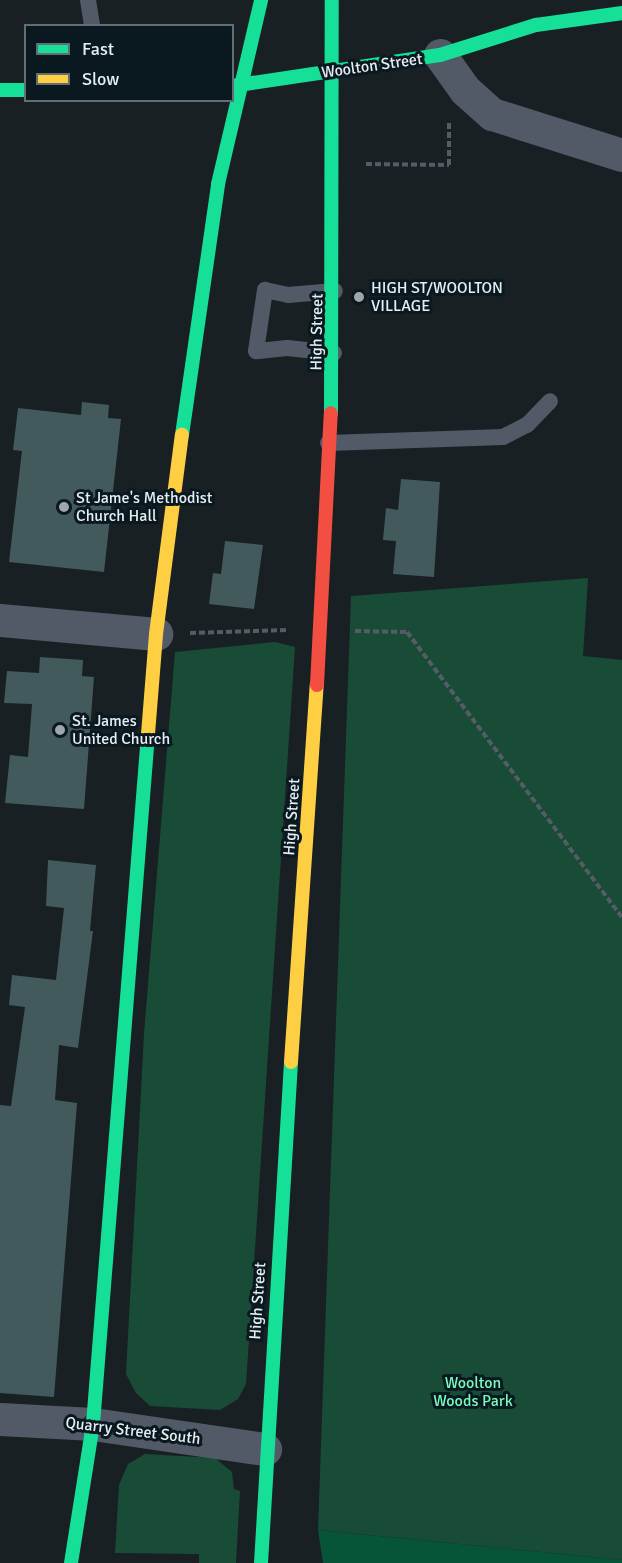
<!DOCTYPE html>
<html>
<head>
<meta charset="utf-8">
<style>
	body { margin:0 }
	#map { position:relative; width:622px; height:1563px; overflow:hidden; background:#182023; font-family:Signika,sans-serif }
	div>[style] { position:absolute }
	.green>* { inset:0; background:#194c36 }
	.forest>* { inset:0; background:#065539 }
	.building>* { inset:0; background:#435a5c }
	.path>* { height:4px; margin-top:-2px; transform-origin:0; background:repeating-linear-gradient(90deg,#555c65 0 6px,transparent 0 9px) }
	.lane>* { height:16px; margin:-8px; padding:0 8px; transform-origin:8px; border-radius:8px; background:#525a68 }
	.street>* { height:33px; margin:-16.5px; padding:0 16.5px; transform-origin:16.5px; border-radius:16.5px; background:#525a68 }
	.fast>* { height:14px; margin:-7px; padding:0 7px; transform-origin:7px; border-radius:7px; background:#16e098 }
	.slow>* { height:14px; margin:-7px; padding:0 7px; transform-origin:7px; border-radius:7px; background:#ffcf43 }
	.jam>* { height:14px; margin:-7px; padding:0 7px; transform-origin:7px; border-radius:7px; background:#f24e42 }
	.dots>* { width:16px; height:16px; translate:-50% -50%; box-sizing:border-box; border:3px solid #0a181f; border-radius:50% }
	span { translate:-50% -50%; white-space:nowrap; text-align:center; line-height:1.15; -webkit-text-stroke:6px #0a181f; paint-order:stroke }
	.street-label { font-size:16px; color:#e5eef3 }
	.poi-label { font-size:16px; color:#e5eef3 }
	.left { translate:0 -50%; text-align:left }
	.park-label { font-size:16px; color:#78fbbc }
	.legend { position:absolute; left:24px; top:24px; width:210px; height:78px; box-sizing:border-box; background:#0a181f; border:2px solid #626e74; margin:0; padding:8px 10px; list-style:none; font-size:18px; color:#e5eef3 }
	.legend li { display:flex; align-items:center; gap:12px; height:30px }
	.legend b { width:30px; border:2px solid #626e74 }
</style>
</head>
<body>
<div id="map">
	<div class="green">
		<div style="clip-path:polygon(588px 578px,583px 656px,622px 660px,622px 1560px,318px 1530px,351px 596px)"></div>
		<div style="clip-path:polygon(275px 642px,295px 647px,246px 1384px,238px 1399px,220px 1410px,150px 1406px,136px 1393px,126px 1374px,144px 1034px,175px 652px)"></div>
		<div style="clip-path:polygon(145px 1454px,215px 1458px,232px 1472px,234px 1489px,240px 1491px,236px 1563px,199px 1563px,199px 1554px,115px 1553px,119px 1485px,128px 1464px)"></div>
	</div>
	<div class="forest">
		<div style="clip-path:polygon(318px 1530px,622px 1560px,622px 1563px,323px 1563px)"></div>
	</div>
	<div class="building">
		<div style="clip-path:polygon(82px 402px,109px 405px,108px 418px,121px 419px,104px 572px,9px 562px,22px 451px,13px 450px,18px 408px,81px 415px)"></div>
		<div style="clip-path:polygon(401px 479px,440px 482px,434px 577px,393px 574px,396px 541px,383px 540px,386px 508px,398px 510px)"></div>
		<div style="clip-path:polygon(225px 541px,263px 545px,254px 609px,209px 604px,213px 573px,221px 574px)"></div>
		<div style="clip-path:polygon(40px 657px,83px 660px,82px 676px,94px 677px,84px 809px,5px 803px,10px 755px,28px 757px,32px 704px,4px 703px,7px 671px,39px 673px)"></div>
		<div style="clip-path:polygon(48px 860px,96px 865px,90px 931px,93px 931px,78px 1048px,59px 1045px,55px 1100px,77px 1103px,54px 1397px,0 1393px,0 1105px,11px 1106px,25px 1007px,9px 1005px,12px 975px,56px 980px,64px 908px,46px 906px)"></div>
	</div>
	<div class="path">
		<div style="left:366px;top:164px;width:83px;rotate:0.7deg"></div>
		<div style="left:449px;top:165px;width:42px;rotate:-90deg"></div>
		<div style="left:355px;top:631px;width:52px;rotate:1.1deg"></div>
		<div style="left:407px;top:632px;width:357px;rotate:53deg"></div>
		<div style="left:190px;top:633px;width:98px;rotate:-1.8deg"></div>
	</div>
	<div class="lane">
		<div style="left:88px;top:0;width:26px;rotate:81deg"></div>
		<div style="left:334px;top:353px;width:47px;rotate:-173.9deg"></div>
		<div style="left:287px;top:348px;width:31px;rotate:174deg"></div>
		<div style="left:256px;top:351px;width:62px;rotate:-81.6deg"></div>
		<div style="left:265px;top:290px;width:24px;rotate:12deg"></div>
		<div style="left:288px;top:295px;width:47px;rotate:-4.9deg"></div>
		<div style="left:328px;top:443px;width:175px;rotate:-2deg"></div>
		<div style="left:503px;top:437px;width:27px;rotate:-27deg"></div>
		<div style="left:527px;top:425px;width:33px;rotate:-46deg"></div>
	</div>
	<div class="street">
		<div style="left:440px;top:55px;width:43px;rotate:54.5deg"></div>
		<div style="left:465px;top:90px;width:36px;rotate:42deg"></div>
		<div style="left:492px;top:114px;width:136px;rotate:17.5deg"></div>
		<div style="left:0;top:620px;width:157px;rotate:5.1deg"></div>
		<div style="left:0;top:1419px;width:93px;rotate:3.1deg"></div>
		<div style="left:93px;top:1424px;width:174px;rotate:8.3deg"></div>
	</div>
	<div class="fast">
		<div style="left:232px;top:86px;width:210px;rotate:-8.5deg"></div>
		<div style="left:440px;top:55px;width:101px;rotate:-17.4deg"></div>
		<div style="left:536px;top:25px;width:87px;rotate:-7.9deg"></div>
		<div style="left:0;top:90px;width:26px"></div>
		<div style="left:331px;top:413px;width:413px;rotate:-89.9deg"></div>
		<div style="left:182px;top:435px;width:254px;rotate:-81.8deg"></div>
		<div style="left:218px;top:184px;width:189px;rotate:-76.8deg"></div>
		<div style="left:71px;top:1563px;width:141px;rotate:-81deg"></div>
		<div style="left:93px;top:1424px;width:692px;rotate:-85.44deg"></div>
		<div style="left:261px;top:1563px;width:502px;rotate:-86.57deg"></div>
	</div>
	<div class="slow">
		<div style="left:148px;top:734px;width:100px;rotate:-85.4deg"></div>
		<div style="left:156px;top:634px;width:201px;rotate:-82.6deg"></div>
		<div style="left:291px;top:1062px;width:378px;rotate:-86.1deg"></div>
	</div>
	<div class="jam">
		<div style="left:317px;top:685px;width:272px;rotate:-87.1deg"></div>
	</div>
	<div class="dots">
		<div style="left:359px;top:297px;background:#9da6aa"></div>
		<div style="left:64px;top:507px;background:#9da6aa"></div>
		<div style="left:60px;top:730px;background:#9da6aa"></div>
	</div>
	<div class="street-label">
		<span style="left:372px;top:66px;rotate:-8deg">Woolton Street</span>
		<span style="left:317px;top:332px;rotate:-89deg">High Street</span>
		<span style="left:292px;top:817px;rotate:-86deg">High Street</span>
		<span style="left:258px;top:1301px;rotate:-86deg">High Street</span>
		<span style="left:133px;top:1431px;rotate:7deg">Quarry Street South</span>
	</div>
	<div class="poi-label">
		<span class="left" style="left:371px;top:297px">HIGH ST/WOOLTON<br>VILLAGE</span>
		<span class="left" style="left:76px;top:507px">St Jame's Methodist<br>Church Hall</span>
		<span class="left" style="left:72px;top:730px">St. James<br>United Church</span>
	</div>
	<div class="park-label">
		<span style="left:473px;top:1392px">Woolton<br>Woods Park</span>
	</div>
	<ul class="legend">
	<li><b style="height:8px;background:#16e098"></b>Fast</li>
	<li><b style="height:8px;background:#ffcf43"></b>Slow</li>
	</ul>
</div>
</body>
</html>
